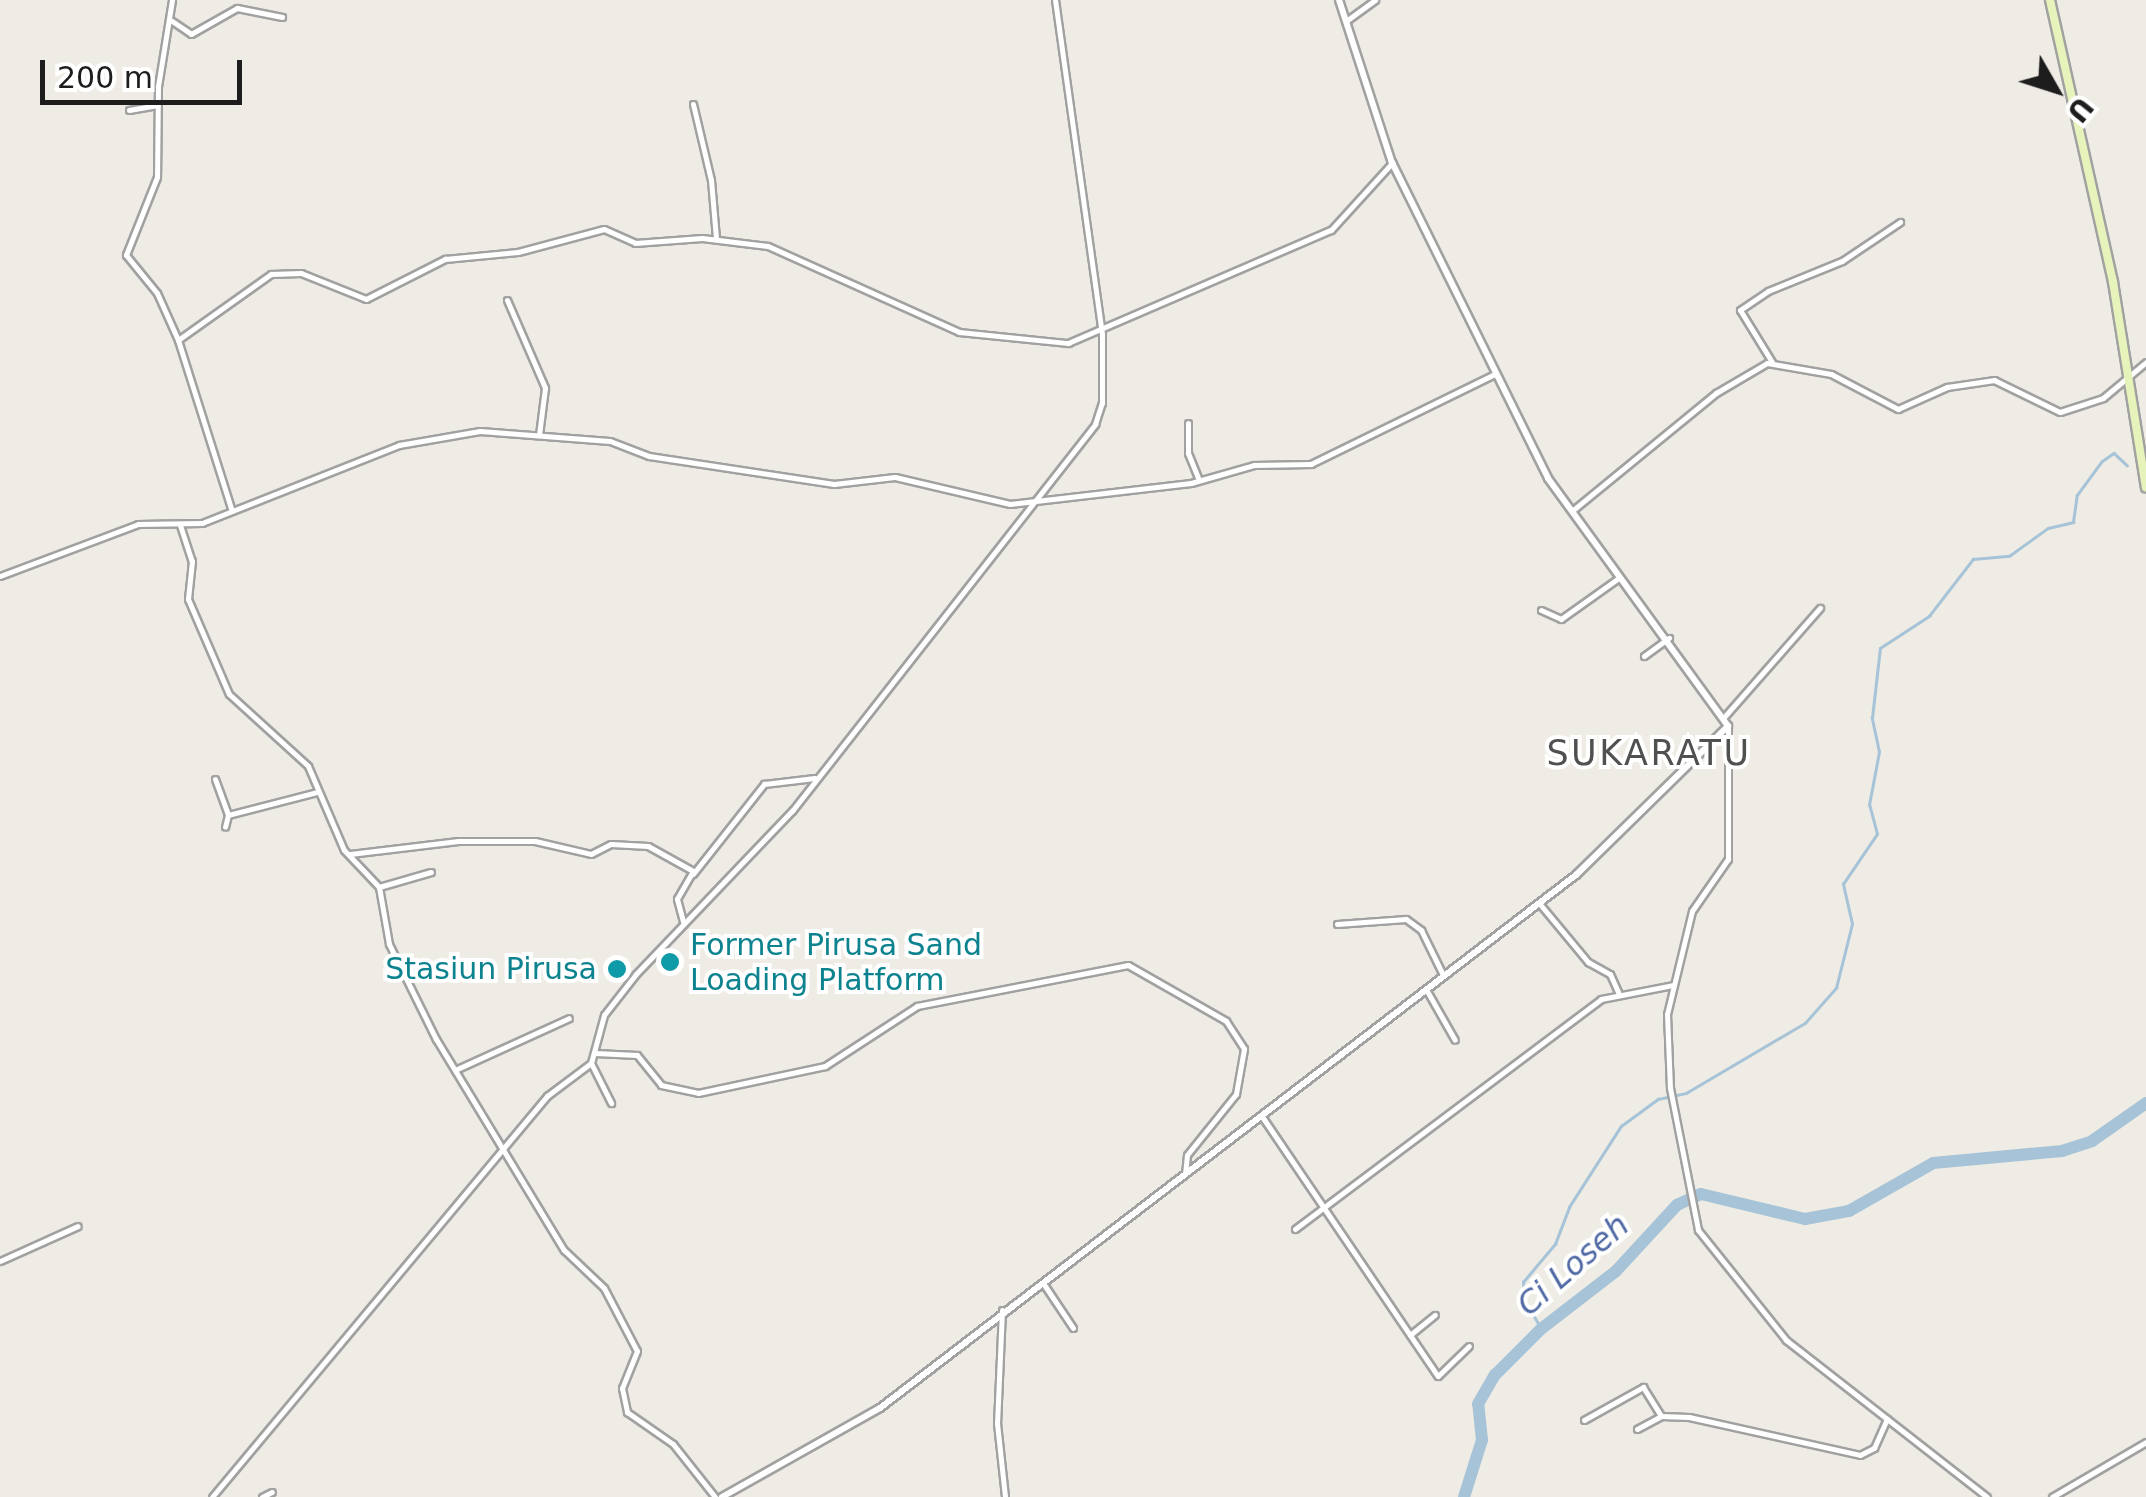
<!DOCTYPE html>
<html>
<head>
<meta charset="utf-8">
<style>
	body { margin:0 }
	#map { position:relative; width:2146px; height:1497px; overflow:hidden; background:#eeece4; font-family:"DejaVu Sans",sans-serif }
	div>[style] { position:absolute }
	.stream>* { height:2.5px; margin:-1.25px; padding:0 1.25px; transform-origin:1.25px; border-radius:1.25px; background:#a7c3d8 }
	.river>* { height:12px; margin:-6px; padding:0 6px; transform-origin:6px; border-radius:6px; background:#a7c3d8 }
	.roads { filter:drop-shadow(2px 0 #a1a1a1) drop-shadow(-2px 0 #a1a1a1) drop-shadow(0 2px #a1a1a1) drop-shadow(0 -2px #a1a1a1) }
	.minor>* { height:5px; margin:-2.5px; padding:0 2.5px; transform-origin:2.5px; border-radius:2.5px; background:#fff }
	.tertiary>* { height:6px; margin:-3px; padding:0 3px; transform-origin:3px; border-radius:3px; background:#fff }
	.secondary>* { height:8px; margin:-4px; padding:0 4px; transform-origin:4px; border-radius:4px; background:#e6f4bb }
	.dots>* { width:28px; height:28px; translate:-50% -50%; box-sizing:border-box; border:5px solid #fff; border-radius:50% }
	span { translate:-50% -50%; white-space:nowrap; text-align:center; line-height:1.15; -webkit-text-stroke:8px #fff; paint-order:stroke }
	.culture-label { font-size:30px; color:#0d838f }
	.left { translate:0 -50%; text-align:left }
	.right { translate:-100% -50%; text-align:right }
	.water-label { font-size:32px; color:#516aa5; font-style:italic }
	.quarter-label { font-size:35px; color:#505050; letter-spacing:2.5px }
	.north { position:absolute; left:2006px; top:40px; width:100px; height:100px; -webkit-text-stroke:8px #fff; paint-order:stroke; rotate:129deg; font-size:28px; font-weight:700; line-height:40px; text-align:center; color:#1d1d1d }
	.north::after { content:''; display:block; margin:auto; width:35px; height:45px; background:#1d1d1d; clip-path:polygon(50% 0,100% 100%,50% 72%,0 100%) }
	.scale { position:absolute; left:40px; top:60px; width:202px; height:45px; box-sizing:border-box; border:5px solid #1d1d1d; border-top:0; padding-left:12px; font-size:30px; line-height:35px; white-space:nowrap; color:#1d1d1d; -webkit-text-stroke:8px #fff; paint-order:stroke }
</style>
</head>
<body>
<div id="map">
	<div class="stream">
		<div style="left:1541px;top:1329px;width:34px;rotate:-120deg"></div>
		<div style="left:1524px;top:1300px;width:18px;rotate:-93deg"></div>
		<div style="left:1523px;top:1282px;width:50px;rotate:-49.9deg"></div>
		<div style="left:1555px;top:1244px;width:40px;rotate:-69deg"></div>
		<div style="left:1569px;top:1207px;width:96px;rotate:-57.3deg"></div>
		<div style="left:1621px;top:1126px;width:46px;rotate:-36.1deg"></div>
		<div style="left:1658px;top:1099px;width:29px;rotate:-12deg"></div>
		<div style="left:1686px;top:1093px;width:138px;rotate:-30.5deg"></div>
		<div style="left:1805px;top:1023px;width:47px;rotate:-48.5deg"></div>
		<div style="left:1836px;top:988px;width:66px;rotate:-76deg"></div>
		<div style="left:1852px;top:924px;width:41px;rotate:-102.7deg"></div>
		<div style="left:1843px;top:884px;width:60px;rotate:-55.8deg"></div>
		<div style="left:1877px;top:834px;width:30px;rotate:-105deg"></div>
		<div style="left:1869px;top:805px;width:54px;rotate:-79.3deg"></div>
		<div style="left:1879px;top:752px;width:35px;rotate:-102deg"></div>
		<div style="left:1872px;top:718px;width:70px;rotate:-83.5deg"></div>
		<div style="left:1880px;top:648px;width:59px;rotate:-33.1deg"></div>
		<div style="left:1929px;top:616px;width:72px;rotate:-52.3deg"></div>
		<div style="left:1973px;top:559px;width:36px;rotate:-5deg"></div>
		<div style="left:2009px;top:556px;width:48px;rotate:-35.7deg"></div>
		<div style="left:2048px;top:528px;width:26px;rotate:-13deg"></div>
		<div style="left:2073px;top:522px;width:27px;rotate:-82deg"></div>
		<div style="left:2077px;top:495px;width:42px;rotate:-53.7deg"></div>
		<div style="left:2102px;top:461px;width:14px;rotate:-34deg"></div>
		<div style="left:2114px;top:453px;width:18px;rotate:43deg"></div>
	</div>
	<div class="river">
		<div style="left:1464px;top:1497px;width:60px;rotate:-72.5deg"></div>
		<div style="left:1482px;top:1440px;width:36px;rotate:-96deg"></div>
		<div style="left:1478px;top:1404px;width:34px;rotate:-60deg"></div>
		<div style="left:1495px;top:1375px;width:65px;rotate:-45deg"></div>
		<div style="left:1541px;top:1329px;width:95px;rotate:-37.7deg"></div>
		<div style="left:1616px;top:1271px;width:90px;rotate:-47.3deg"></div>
		<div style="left:1677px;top:1205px;width:26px;rotate:-25deg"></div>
		<div style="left:1701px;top:1194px;width:107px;rotate:13.5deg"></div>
		<div style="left:1805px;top:1219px;width:45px;rotate:-10.3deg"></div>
		<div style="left:1849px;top:1211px;width:97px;rotate:-29.7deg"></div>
		<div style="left:1933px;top:1163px;width:130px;rotate:-5.3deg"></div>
		<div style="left:2062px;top:1151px;width:32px;rotate:-18deg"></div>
		<div style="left:2092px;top:1141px;width:66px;rotate:-35.1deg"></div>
	</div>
	<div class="roads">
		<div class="minor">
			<div style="left:172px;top:0;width:87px;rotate:99.2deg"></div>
			<div style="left:158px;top:86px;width:91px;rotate:90.6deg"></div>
			<div style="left:157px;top:177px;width:84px;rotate:111.7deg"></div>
			<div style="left:126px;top:255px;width:49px;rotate:50.8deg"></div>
			<div style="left:157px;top:293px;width:51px;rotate:65.9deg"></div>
			<div style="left:178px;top:340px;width:179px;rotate:72.5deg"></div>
			<div style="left:172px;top:21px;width:23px;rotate:34deg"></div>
			<div style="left:191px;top:34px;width:53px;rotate:-29.5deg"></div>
			<div style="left:237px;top:8px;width:46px;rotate:11.3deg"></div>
			<div style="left:1346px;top:21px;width:36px;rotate:-36deg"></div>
			<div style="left:693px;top:104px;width:78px;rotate:76.7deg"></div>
			<div style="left:711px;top:180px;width:58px;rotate:85.1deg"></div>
			<div style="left:129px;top:110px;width:29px;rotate:-10deg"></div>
			<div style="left:507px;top:300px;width:96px;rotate:66.6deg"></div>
			<div style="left:545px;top:388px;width:47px;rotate:97.3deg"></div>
			<div style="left:178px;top:340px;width:114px;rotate:-35.4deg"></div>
			<div style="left:271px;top:274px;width:30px;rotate:-2deg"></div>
			<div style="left:301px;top:273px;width:70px;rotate:21.8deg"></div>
			<div style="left:366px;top:299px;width:89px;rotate:-26.9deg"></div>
			<div style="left:445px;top:259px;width:73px;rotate:-5.5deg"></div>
			<div style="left:518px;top:252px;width:89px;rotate:-15deg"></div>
			<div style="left:604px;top:229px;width:34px;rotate:24deg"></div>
			<div style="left:635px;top:243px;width:67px;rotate:-4.3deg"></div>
			<div style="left:702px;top:238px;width:66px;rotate:6.9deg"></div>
			<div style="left:768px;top:246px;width:209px;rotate:24.2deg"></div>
			<div style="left:959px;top:332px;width:110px;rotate:5.8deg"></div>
			<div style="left:1068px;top:343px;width:286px;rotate:-23.3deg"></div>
			<div style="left:1331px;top:230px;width:91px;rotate:-47.7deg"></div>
			<div style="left:1772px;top:362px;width:61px;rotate:-121.6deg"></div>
			<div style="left:1740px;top:310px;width:34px;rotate:-34deg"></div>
			<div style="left:1768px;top:291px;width:80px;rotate:-22.1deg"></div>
			<div style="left:1842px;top:261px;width:70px;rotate:-33.9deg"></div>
			<div style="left:1188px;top:423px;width:30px;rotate:90deg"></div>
			<div style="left:1188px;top:453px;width:29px;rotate:68deg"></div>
			<div style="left:1573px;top:510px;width:185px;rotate:-39.3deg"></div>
			<div style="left:1716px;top:393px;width:59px;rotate:-30.5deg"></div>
			<div style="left:1767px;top:363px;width:65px;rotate:9.8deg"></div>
			<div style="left:1831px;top:374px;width:76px;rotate:27.6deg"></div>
			<div style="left:1898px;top:409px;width:54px;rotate:-24.2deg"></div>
			<div style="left:1947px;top:387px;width:48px;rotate:-8.5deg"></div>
			<div style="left:1994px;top:380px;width:73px;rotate:25.9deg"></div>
			<div style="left:2060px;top:412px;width:45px;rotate:-18deg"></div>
			<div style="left:2103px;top:398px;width:56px;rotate:-39.9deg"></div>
			<div style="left:180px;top:525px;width:38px;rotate:72deg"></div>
			<div style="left:192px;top:561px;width:38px;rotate:96deg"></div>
			<div style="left:188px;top:599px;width:103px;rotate:66.7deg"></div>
			<div style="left:229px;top:694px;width:107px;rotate:42.3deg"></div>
			<div style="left:308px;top:766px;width:91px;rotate:66.8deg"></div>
			<div style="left:344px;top:850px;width:51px;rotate:46.6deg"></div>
			<div style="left:379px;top:887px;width:58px;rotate:80deg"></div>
			<div style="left:389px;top:944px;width:106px;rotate:63.7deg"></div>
			<div style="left:436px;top:1039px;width:247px;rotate:58.8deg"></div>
			<div style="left:564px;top:1250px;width:55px;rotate:43.5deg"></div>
			<div style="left:604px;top:1288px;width:71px;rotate:62.4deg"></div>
			<div style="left:637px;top:1351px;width:40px;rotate:112deg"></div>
			<div style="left:622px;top:1388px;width:25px;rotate:78deg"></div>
			<div style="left:627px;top:1412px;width:56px;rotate:34.8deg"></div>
			<div style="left:673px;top:1444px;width:68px;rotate:51.6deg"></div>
			<div style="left:0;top:576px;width:147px;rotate:-20.6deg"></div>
			<div style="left:138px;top:524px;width:64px;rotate:-0.9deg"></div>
			<div style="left:202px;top:523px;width:212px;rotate:-21.6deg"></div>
			<div style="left:399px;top:445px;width:82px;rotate:-9.8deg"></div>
			<div style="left:480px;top:431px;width:130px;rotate:4.4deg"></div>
			<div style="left:610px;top:441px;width:42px;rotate:21deg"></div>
			<div style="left:649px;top:456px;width:187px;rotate:8.6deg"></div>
			<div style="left:834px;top:484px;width:61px;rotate:-6.5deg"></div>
			<div style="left:895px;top:477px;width:118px;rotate:13.2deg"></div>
			<div style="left:1010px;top:504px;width:182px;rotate:-6.6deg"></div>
			<div style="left:1191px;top:483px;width:66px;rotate:-15.9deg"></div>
			<div style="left:1254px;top:465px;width:57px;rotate:-1deg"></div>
			<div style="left:1311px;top:464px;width:205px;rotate:-26.1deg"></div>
			<div style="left:1541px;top:610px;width:22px;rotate:24deg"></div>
			<div style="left:1561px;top:619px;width:72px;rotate:-35.4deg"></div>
			<div style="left:1644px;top:656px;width:31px;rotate:-36deg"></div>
			<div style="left:1725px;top:716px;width:144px;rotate:-48.7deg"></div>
			<div style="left:1728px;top:726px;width:133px;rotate:90deg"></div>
			<div style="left:1728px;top:859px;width:63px;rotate:124.7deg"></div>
			<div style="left:1692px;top:911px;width:106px;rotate:103.6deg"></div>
			<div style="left:1667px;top:1014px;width:74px;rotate:87.7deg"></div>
			<div style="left:1670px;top:1088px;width:145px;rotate:78.8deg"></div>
			<div style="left:1698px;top:1230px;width:141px;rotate:51.3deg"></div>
			<div style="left:1786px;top:1340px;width:255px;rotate:38deg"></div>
			<div style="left:215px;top:779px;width:38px;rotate:70deg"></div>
			<div style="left:228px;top:815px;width:12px;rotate:104deg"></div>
			<div style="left:228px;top:815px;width:92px;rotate:-14.5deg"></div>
			<div style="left:350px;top:854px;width:109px;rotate:-6.9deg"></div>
			<div style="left:458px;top:841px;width:77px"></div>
			<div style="left:535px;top:841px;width:57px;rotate:13.1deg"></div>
			<div style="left:591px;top:854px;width:22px;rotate:-27deg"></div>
			<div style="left:611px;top:844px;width:37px;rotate:3deg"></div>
			<div style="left:648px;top:846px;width:51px;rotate:29.1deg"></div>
			<div style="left:693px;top:871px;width:32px;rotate:120deg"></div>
			<div style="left:677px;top:899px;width:24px;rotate:75deg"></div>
			<div style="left:693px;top:874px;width:115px;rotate:-51.7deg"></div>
			<div style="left:764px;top:784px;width:51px;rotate:-6.7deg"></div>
			<div style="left:379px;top:887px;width:54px;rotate:-16.1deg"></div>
			<div style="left:1539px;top:903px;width:77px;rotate:50.3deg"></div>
			<div style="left:1588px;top:962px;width:25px;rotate:29deg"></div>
			<div style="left:1610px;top:974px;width:22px;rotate:66deg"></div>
			<div style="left:1337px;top:924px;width:69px;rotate:-4.1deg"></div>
			<div style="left:1406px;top:919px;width:19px;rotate:36deg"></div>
			<div style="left:1421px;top:930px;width:50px;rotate:63.9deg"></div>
			<div style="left:1427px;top:991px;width:56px;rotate:60.3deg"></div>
			<div style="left:595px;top:1053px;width:42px;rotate:2.7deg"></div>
			<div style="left:637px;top:1055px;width:38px;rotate:51deg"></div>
			<div style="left:661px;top:1085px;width:38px;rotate:12deg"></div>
			<div style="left:698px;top:1093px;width:130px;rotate:-12deg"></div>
			<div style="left:825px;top:1066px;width:110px;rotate:-33.1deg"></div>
			<div style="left:917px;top:1006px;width:215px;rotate:-11deg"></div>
			<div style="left:1128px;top:965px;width:113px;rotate:29.7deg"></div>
			<div style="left:1226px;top:1021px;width:33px;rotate:57deg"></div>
			<div style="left:1244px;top:1049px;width:46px;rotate:100.1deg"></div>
			<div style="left:1236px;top:1094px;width:78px;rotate:128.8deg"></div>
			<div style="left:1187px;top:1155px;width:19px;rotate:96deg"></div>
			<div style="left:591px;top:1063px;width:45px;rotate:63.4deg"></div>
			<div style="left:455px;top:1070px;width:125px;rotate:-24.5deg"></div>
			<div style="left:1261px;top:1115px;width:315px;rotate:55.9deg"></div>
			<div style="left:1438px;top:1376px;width:43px;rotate:-44.1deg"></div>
			<div style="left:1295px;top:1229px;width:383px;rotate:-36.9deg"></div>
			<div style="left:1601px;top:999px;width:73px;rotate:-11deg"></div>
			<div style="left:0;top:1261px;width:85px;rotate:-24.2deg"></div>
			<div style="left:1043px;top:1283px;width:54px;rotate:56.3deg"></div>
			<div style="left:1002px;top:1310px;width:113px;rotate:92.5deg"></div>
			<div style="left:997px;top:1423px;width:74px;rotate:83.8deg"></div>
			<div style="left:1410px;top:1335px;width:32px;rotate:-39deg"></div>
			<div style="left:1584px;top:1420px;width:68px;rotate:-29.2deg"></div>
			<div style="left:1643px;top:1387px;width:34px;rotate:58deg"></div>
			<div style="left:1637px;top:1429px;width:27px;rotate:-28deg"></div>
			<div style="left:1661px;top:1416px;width:28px;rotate:2deg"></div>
			<div style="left:1689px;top:1417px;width:175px;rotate:12.5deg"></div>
			<div style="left:1860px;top:1455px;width:16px;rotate:-27deg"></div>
			<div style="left:1874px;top:1448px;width:32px;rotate:-66deg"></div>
			<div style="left:212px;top:1497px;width:523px;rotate:-50.12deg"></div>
			<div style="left:547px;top:1096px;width:55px;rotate:-36.9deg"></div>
			<div style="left:591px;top:1063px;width:50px;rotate:-74.8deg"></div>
			<div style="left:604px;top:1015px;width:52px;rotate:-52deg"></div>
			<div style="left:636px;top:974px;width:226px;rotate:-46.3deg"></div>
			<div style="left:792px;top:811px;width:492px;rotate:-51.9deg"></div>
			<div style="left:1095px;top:424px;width:22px;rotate:-72deg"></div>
			<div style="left:1102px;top:403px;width:69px;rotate:-90deg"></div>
			<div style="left:1102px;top:334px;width:337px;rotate:-98deg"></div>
			<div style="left:262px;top:1497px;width:11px;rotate:-27deg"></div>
			<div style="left:2052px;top:1497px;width:109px;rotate:-30.3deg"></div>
		</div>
		<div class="tertiary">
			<div style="left:722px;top:1497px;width:181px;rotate:-29.4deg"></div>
			<div style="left:880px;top:1408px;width:877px;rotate:-37.45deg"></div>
			<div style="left:1576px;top:875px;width:213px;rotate:-44.4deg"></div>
			<div style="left:1728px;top:726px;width:306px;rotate:-126deg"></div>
			<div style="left:1548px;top:478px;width:352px;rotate:-116.3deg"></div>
			<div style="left:1392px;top:163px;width:171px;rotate:-108deg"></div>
		</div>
		<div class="secondary">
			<div style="left:2050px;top:0;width:289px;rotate:77.4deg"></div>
			<div style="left:2113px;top:282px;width:208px;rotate:80.9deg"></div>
		</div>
	</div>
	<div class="dots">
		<div style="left:670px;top:962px;background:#0f9aa8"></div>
		<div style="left:617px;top:969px;background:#0f9aa8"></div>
	</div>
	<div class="culture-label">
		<span class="left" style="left:690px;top:962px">Former Pirusa Sand<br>Loading Platform</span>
		<span class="right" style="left:597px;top:969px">Stasiun Pirusa</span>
	</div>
	<div class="water-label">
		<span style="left:1573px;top:1265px;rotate:-41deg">Ci Loseh</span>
	</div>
	<div class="quarter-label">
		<span style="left:1649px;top:753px">SUKARATU</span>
	</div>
	<div class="north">U</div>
	<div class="scale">200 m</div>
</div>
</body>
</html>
